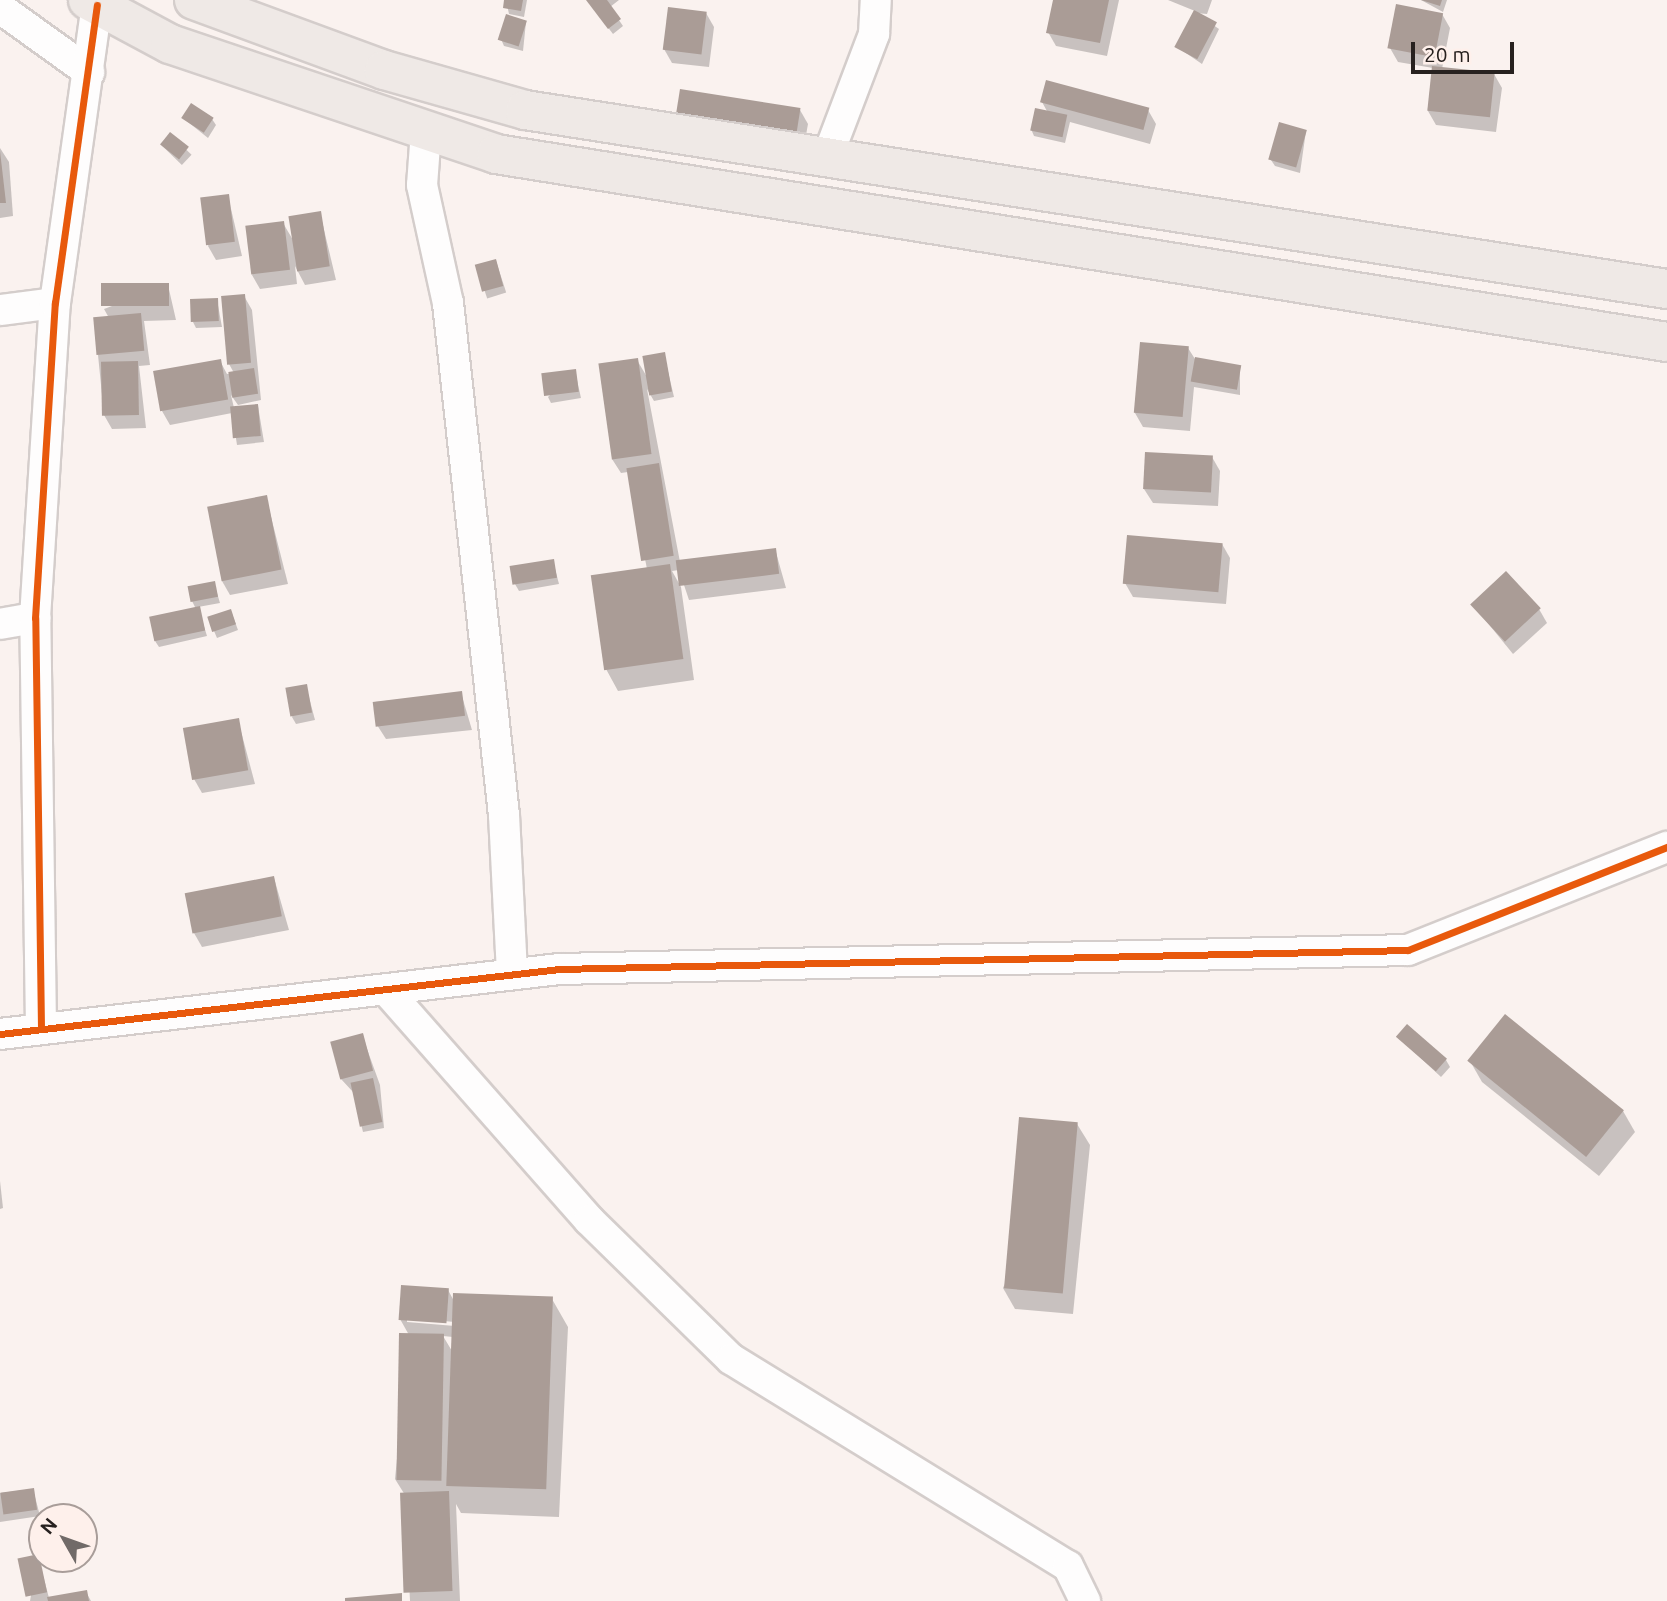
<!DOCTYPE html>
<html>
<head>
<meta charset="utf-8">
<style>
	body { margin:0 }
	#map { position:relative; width:1667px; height:1601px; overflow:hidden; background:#faf2ef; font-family:Ubuntu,sans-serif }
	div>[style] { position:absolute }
	.shadow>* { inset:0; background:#0003; transform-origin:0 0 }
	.building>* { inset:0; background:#aa9c96; transform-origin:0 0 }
	.roads { filter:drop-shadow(2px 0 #d4cdcb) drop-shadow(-2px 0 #d4cdcb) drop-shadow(0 2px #d4cdcb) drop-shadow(0 -2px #d4cdcb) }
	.minor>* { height:30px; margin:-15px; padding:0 15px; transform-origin:15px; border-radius:15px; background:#fefdfd }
	.primary>* { height:38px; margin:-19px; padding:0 19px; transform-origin:19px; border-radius:19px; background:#efe9e6 }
	.cycleway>* { height:7px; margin:-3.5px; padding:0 3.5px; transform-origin:3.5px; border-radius:3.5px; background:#e8590c }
	span { translate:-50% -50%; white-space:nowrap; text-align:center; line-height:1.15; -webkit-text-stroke:7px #fef0eb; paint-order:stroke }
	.north { position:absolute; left:28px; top:1503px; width:70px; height:70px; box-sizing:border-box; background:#fef0eb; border:2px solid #a89d99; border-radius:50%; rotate:310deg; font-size:19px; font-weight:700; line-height:28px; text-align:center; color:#27211f }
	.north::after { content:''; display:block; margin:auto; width:24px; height:32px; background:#716a68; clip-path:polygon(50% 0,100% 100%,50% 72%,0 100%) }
	.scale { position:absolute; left:1411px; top:42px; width:103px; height:32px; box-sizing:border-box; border:4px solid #27211f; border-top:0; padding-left:9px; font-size:21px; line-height:24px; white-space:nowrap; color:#27211f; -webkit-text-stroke:5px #fef0eb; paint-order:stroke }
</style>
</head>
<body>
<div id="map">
	<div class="shadow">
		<div style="clip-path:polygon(506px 0,527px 0,524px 17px,509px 14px)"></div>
		<div style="clip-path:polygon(587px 0,619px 0,610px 7px,623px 26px,613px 34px)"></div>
		<div style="clip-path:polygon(1055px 0,1119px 0,1107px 56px,1056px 46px,1048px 32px)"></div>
		<div style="clip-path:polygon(1168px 0,1212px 0,1207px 14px,1196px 13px,1219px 29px,1202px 64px,1177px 47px,1195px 11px)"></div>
		<div style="clip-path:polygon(1421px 0,1447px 0,1443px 12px)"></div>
		<div style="clip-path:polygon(706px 13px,714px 27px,709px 67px,672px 63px,664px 49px)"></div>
		<div style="clip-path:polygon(1442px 14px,1450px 28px,1442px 69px,1494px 74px,1502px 88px,1496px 132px,1436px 125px,1428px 111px,1433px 68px,1398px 62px,1390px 48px)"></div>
		<div style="clip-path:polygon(526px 22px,523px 51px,504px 46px,501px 39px)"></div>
		<div style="clip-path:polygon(1042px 102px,1148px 110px,1156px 124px,1150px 144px,1070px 122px,1065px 143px,1034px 136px,1031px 129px,1048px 113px)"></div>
		<div style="clip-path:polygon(800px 110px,808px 124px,804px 146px,686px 127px,678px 113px)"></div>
		<div style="clip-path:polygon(183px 118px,212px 119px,216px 125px,208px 138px)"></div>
		<div style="clip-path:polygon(1306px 131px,1300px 173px,1275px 166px,1271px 160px)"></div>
		<div style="left:170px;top:134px;width:30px;height:14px;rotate:44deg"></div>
		<div style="clip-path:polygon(0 148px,9px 162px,13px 216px,0 218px)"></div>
		<div style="clip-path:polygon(228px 196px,242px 256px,216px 260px,208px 246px)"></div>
		<div style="clip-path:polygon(320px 213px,336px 280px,305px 285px,295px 266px,297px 284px,260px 289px,252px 275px,283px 223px,293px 240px)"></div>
		<div style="left:496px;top:261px;width:33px;height:20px;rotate:72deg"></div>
		<div style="clip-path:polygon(168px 285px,176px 320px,144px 321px,150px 365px,139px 366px,146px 428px,112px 429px,104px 415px,98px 355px,109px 318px,104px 309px)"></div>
		<div style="clip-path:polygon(244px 296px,252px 310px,261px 400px,238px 405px,231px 395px,234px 408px,258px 406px,264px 442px,237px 445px,232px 413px,170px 425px,162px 411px,220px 361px,227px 374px,234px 373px,229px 364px)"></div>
		<div style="clip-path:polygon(217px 300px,222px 327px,196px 328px,193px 322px)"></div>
		<div style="clip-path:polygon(1188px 348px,1195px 359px,1240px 366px,1240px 395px,1194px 387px,1190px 431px,1143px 427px,1135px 413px)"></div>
		<div style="clip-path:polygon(664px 354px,674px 397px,654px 401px,647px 389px,680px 562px,775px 549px,786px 588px,689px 600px,679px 570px,672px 571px,681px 587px,694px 680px,618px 691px,606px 669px,647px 569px,628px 472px,621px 473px,612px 459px,637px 360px,647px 377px)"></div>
		<div style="clip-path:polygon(575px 371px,581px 398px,551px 403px,548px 397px)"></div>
		<div style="clip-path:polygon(1212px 457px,1220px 471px,1218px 506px,1153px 503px,1144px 489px)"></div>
		<div style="clip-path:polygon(266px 497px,288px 584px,230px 595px,222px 581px)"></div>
		<div style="clip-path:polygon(1222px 544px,1230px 558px,1226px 604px,1133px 597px,1125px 583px)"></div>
		<div style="clip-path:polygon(553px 561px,559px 584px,519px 591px,515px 584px)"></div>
		<div style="clip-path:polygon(214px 583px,220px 603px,198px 607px,207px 636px,159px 647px,155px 641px,196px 609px,192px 601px)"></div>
		<div style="clip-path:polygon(1473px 605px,1539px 609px,1547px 623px,1513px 654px)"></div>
		<div style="clip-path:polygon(231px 611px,238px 630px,217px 638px,214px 631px)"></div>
		<div style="clip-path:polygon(306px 686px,315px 720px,296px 724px,292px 717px)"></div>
		<div style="clip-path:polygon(461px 693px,472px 730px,386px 739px,377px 725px,375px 702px)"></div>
		<div style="clip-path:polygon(238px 720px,255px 784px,202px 793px,194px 779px)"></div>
		<div style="clip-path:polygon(274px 878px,289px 930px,202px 947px,194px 933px)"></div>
		<div style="clip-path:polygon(1506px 1016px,1623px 1111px,1635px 1132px,1599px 1176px,1482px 1082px,1470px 1061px)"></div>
		<div style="clip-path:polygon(362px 1035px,380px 1085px,384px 1128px,363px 1132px,353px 1092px,341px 1079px)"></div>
		<div style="clip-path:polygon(1398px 1037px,1446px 1060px,1450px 1067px,1441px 1077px)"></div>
		<div style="clip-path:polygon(1077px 1124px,1090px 1145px,1073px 1314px,1015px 1309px,1003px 1288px)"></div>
		<div style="clip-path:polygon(0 1181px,3px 1208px,0 1209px)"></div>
		<div style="clip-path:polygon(evenodd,448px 1290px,454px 1301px,552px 1299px,568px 1327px,559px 1517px,461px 1513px,456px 1504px,460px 1601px,410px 1601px,405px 1495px,395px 1479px,409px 1335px,400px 1319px,448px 1290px,407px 1318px,455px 1322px,455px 1326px,407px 1322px,407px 1318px,448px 1290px,443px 1336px,453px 1337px,452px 1351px,443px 1336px)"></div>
		<div style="clip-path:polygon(33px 1489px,40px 1516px,0 1522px,0 1493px)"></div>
		<div style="clip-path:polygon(38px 1556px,49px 1598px,86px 1592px,91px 1601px,30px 1601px)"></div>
	</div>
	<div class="building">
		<div style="clip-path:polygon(504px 0,523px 0,521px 11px,503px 8px)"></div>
		<div style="clip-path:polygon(586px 0,607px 0,621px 19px,608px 29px)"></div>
		<div style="clip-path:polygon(1053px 0,1109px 0,1100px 43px,1046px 33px)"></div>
		<div style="clip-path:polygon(1421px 0,1442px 0,1440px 6px)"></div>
		<div style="left:1396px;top:4px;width:48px;height:45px;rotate:11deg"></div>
		<div style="left:668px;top:7px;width:39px;height:43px;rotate:7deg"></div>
		<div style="left:1194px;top:10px;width:26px;height:42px;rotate:28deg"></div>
		<div style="left:506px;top:14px;width:22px;height:27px;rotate:18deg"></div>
		<div style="left:1432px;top:66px;width:63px;height:45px;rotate:6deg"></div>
		<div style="left:1046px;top:80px;width:107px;height:23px;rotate:15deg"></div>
		<div style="left:680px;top:89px;width:122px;height:24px;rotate:9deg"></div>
		<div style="left:191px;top:103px;width:27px;height:18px;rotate:33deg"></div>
		<div style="left:1035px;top:108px;width:33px;height:23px;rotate:12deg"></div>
		<div style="left:1279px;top:122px;width:29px;height:39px;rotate:16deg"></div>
		<div style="left:170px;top:132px;width:24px;height:16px;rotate:38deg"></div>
		<div style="clip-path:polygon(0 151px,6px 203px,0 203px)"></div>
		<div style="left:229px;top:194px;width:48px;height:29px;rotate:83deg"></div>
		<div style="left:321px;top:211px;width:56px;height:33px;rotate:81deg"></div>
		<div style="left:284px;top:221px;width:49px;height:39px;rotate:83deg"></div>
		<div style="left:496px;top:259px;width:28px;height:22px;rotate:75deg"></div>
		<div style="left:169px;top:283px;width:23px;height:68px;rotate:90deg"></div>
		<div style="left:245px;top:294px;width:69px;height:24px;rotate:85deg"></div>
		<div style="left:218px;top:298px;width:23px;height:28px;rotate:88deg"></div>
		<div style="left:141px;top:313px;width:38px;height:48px;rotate:85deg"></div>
		<div style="left:1140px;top:342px;width:49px;height:71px;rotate:5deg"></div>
		<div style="left:665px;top:352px;width:40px;height:23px;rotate:80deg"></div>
		<div style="left:1195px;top:357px;width:47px;height:25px;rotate:10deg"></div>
		<div style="left:638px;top:358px;width:97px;height:40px;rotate:82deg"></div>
		<div style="left:221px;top:359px;width:41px;height:69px;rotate:80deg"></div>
		<div style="left:138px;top:361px;width:54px;height:37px;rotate:89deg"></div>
		<div style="left:254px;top:368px;width:26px;height:26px;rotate:81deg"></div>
		<div style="left:576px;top:369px;width:23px;height:35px;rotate:83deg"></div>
		<div style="left:258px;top:404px;width:32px;height:28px;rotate:85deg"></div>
		<div style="left:1145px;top:452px;width:68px;height:37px;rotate:3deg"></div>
		<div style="left:659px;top:463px;width:94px;height:33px;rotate:81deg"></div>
		<div style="left:267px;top:495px;width:76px;height:61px;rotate:79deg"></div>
		<div style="left:1127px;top:535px;width:96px;height:49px;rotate:5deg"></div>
		<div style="left:776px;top:548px;width:26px;height:101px;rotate:83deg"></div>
		<div style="left:554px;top:559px;width:19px;height:45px;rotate:81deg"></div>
		<div style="left:670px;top:564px;width:96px;height:80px;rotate:82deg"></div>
		<div style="left:1506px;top:571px;width:51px;height:49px;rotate:47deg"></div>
		<div style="left:215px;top:581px;width:16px;height:28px;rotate:79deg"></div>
		<div style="left:200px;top:606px;width:25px;height:52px;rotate:78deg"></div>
		<div style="left:231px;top:609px;width:16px;height:25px;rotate:72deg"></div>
		<div style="left:307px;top:684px;width:29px;height:22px;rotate:80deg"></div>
		<div style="left:462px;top:691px;width:25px;height:90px;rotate:83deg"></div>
		<div style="left:239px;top:718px;width:53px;height:57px;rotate:80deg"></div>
		<div style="left:274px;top:876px;width:41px;height:91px;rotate:79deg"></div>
		<div style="left:1505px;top:1014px;width:153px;height:60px;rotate:39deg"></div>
		<div style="left:1407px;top:1024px;width:53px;height:17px;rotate:41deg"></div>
		<div style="left:363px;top:1033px;width:39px;height:34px;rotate:75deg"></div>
		<div style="left:373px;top:1078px;width:45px;height:23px;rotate:78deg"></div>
		<div style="left:1019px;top:1117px;width:59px;height:172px;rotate:5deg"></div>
		<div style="left:401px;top:1285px;width:48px;height:35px;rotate:4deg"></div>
		<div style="left:453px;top:1293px;width:100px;height:193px;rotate:2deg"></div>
		<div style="left:399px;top:1333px;width:45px;height:147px;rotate:1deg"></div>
		<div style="left:34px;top:1488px;width:22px;height:34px;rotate:82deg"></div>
		<div style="left:449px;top:1491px;width:100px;height:49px;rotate:88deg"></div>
		<div style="left:39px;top:1554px;width:39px;height:22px;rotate:78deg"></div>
		<div style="clip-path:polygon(87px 1590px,89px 1601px,48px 1601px,47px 1597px)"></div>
		<div style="clip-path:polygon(402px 1593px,402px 1601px,345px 1601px,345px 1598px)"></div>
	</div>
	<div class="roads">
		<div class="minor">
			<div style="left:0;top:8px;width:110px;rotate:35.7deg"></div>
			<div style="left:426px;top:131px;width:54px;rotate:94.2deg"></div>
			<div style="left:422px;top:185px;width:121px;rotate:77.6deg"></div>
			<div style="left:448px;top:303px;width:515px;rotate:83.76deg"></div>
			<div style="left:504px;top:815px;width:159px;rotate:87.1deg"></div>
			<div style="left:827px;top:158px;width:133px;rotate:-69.2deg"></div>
			<div style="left:874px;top:34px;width:34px;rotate:-87deg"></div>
			<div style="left:0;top:310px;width:55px;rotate:-7.3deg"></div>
			<div style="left:0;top:624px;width:36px;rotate:-10deg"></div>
			<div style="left:388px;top:992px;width:304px;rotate:48.6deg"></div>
			<div style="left:589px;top:1220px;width:199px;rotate:44.4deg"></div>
			<div style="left:731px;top:1359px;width:395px;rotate:31.6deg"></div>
			<div style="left:1068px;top:1566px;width:39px;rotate:64deg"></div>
			<div style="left:41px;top:1028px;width:410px;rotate:-90.8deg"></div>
			<div style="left:35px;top:618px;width:316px;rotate:-86.4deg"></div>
			<div style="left:55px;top:303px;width:301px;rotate:-82deg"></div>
			<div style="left:0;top:1034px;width:563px;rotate:-6.63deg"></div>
			<div style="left:559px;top:969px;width:849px;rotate:-1.28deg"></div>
			<div style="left:1408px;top:950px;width:279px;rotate:-21.7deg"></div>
		</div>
		<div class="primary">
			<div style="left:88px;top:0;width:93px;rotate:28.2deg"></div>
			<div style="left:170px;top:44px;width:344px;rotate:18.6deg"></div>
			<div style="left:496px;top:154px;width:1186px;rotate:9.12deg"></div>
			<div style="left:194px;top:0;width:202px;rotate:20.2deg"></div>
			<div style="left:384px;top:70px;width:147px;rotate:15.8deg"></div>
			<div style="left:525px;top:110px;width:1156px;rotate:8.91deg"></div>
		</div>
	</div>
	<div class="cycleway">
		<div style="left:41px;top:1028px;width:410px;rotate:-90.8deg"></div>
		<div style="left:35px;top:618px;width:316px;rotate:-86.4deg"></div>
		<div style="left:55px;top:303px;width:301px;rotate:-82deg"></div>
		<div style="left:0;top:1034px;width:563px;rotate:-6.63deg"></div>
		<div style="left:559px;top:969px;width:849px;rotate:-1.28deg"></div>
		<div style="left:1408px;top:950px;width:279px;rotate:-21.7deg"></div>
	</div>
	<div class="north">N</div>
	<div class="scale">20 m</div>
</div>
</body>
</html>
